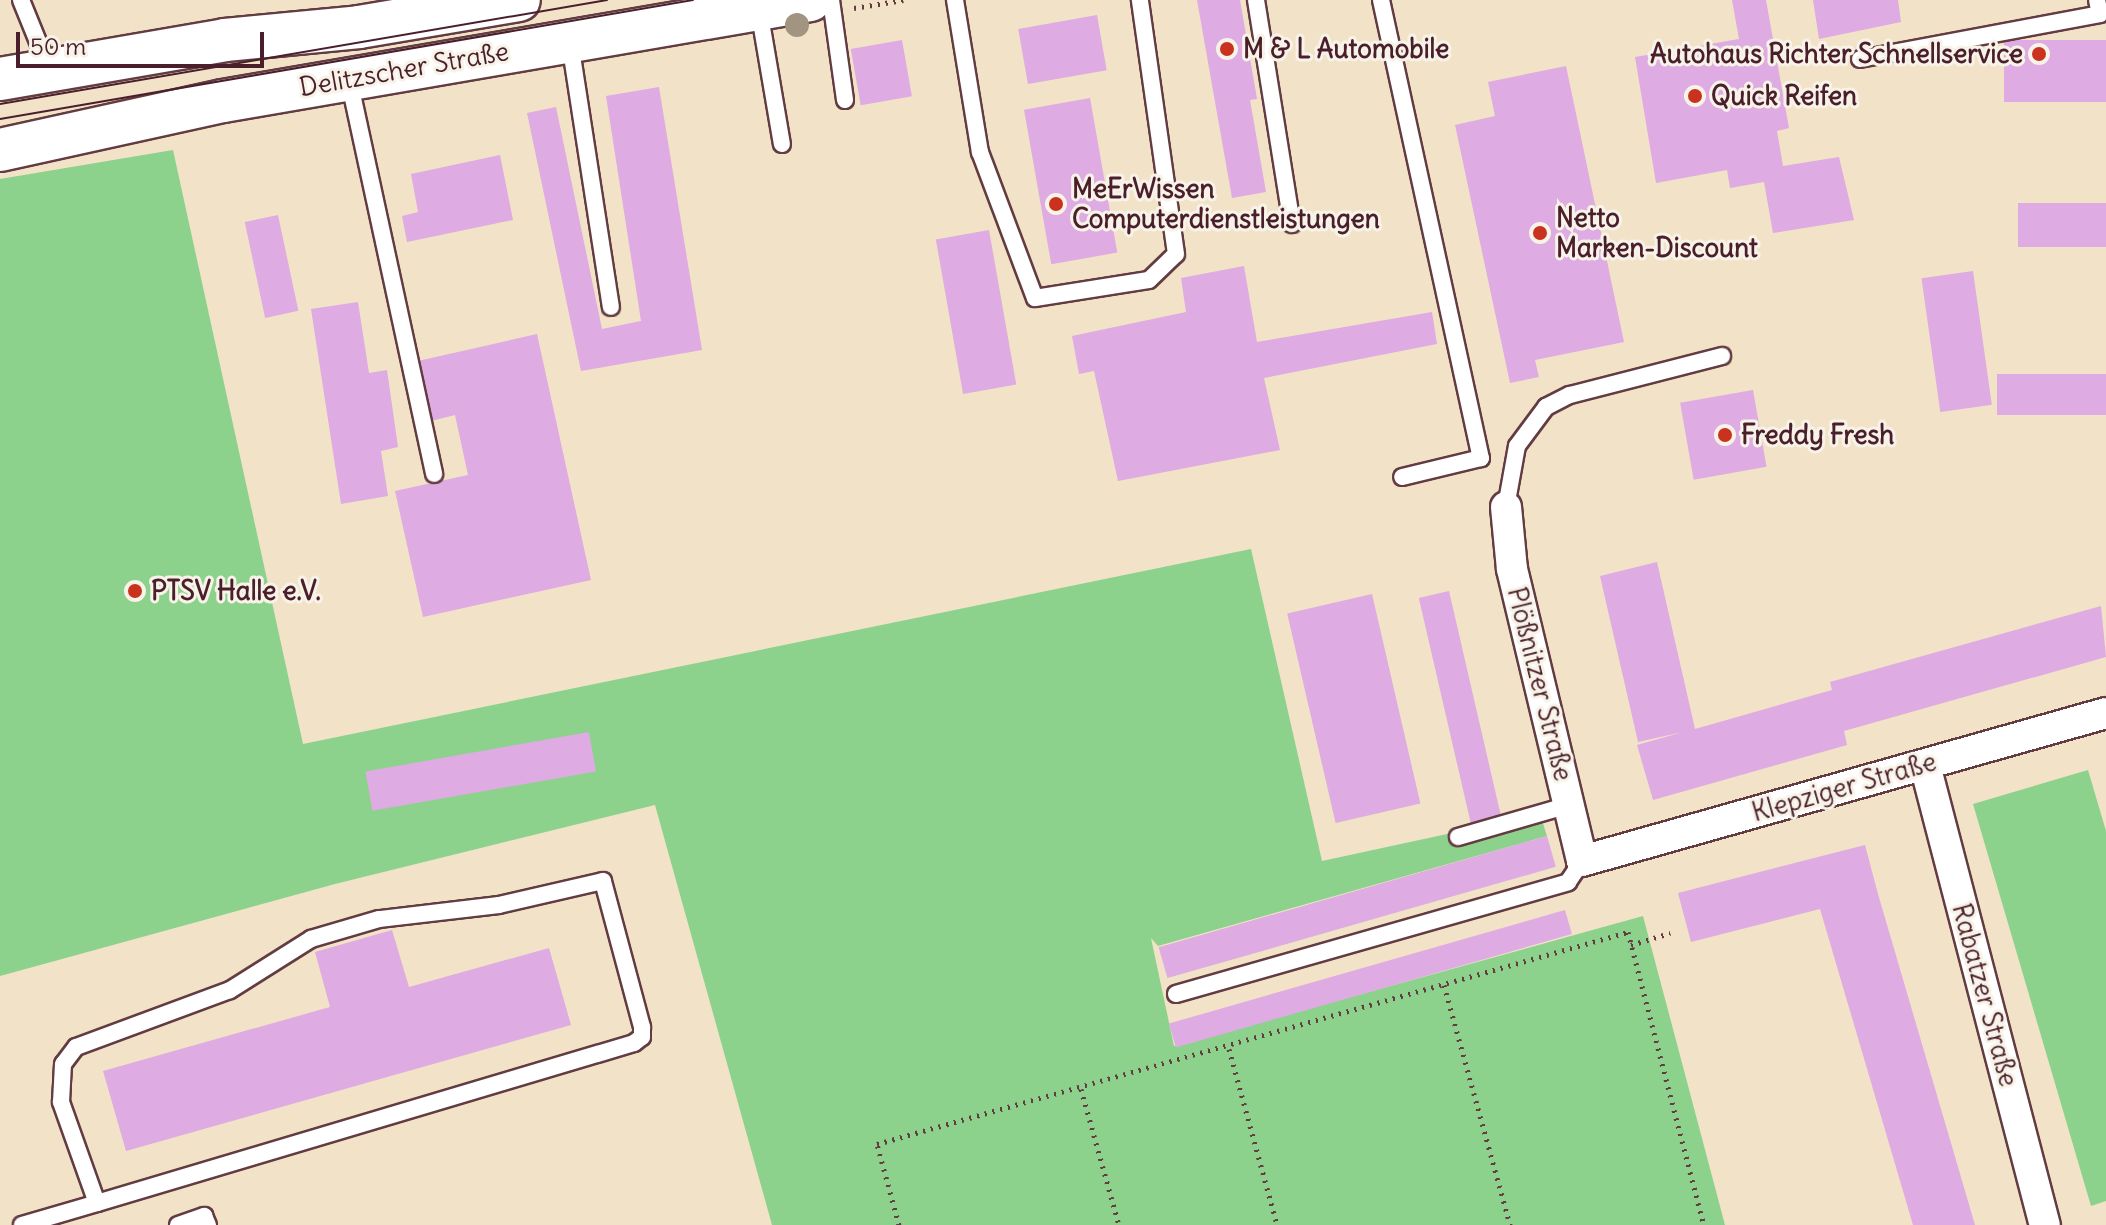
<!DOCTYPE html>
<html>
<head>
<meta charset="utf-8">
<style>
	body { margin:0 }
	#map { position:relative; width:2106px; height:1225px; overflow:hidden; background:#f2e2c7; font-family:Delius,sans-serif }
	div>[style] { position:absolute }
	.green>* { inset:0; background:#8cd28c }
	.building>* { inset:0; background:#deabe2; transform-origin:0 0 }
	.path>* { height:5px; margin-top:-2.5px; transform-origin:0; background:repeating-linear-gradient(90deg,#633c42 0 2px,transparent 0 8px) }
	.roads { filter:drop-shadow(2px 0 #633c42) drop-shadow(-2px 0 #633c42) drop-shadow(0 2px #633c42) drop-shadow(0 -2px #633c42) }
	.service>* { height:16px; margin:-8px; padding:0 8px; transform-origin:8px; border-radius:8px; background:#fff }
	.minor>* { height:30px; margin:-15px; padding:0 15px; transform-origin:15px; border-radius:15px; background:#fff }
	.secondary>* { height:42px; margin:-21px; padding:0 21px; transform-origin:21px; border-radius:21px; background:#fff }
	.tram>* { height:2px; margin:-1px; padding:0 1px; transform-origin:1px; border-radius:1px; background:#4a1f2b }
	.trees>* { width:24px; height:24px; margin:-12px; border-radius:50%; background:#a19481 }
	.dots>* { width:22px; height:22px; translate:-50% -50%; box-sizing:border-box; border:4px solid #f7f3e8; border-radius:50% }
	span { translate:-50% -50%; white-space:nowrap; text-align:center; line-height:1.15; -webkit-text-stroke:6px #f7f3e8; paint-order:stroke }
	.poi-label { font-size:26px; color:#4a1f2b; font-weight:700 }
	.left { translate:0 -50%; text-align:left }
	.right { translate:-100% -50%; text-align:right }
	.street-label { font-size:26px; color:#4a1f2b }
	.scale { position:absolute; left:16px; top:32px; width:248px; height:36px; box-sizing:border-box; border:4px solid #4a1f2b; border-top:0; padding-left:10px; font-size:24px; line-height:28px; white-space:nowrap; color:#4a1f2b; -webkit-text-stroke:6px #f7f3e8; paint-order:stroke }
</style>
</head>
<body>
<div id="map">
	<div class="green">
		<div style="clip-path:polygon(173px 150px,303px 744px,1251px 549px,1322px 861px,1540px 814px,1547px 836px,1158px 946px,1151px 938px,1174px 1046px,1643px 916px,1725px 1225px,772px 1225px,655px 805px,335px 884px,0 976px,0 179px)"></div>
		<div style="clip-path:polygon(2088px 770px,2106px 831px,2106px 1201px,2091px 1206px,1973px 804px)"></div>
	</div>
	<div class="building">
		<div style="clip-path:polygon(1197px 0,1240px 0,1257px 99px,1250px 100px,1266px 192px,1232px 198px)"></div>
		<div style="clip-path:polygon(1732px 0,1766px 0,1789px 128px,1777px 131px,1783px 166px,1839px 157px,1854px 220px,1773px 233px,1764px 182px,1730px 188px,1727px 170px,1656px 183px,1635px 57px,1739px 39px)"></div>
		<div style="clip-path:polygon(1813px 0,1898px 0,1901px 22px,1819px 39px)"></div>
		<div style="left:1097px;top:15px;width:56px;height:80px;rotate:80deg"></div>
		<div style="left:902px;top:40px;width:57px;height:52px;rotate:80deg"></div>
		<div style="left:2106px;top:40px;width:62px;height:102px;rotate:90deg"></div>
		<div style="clip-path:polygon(1566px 66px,1624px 342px,1535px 360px,1539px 377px,1510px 383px,1455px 125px,1495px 116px,1488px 82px)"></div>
		<div style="clip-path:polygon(659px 87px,702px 350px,581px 371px,527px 113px,556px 107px,602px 329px,641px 321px,606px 96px)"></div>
		<div style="left:1090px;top:98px;width:157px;height:67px;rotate:80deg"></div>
		<div style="clip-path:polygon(500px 155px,513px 220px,407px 242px,402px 216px,418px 212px,411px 174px)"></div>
		<div style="left:2106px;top:203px;width:44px;height:88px;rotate:90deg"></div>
		<div style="left:278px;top:215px;width:98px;height:34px;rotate:78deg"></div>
		<div style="left:989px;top:230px;width:157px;height:54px;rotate:80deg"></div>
		<div style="clip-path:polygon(1244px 266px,1257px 342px,1432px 312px,1437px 344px,1264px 378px,1280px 450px,1118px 481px,1094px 371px,1079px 374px,1072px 336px,1186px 312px,1181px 278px)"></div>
		<div style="left:1973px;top:271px;width:135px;height:52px;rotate:82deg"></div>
		<div style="clip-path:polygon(358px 302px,369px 373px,387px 370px,398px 447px,381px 451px,388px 496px,341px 504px,311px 309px)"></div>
		<div style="clip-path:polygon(537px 334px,591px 580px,423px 617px,395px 491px,468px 475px,455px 415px,431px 421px,418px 361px)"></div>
		<div style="left:2106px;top:374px;width:41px;height:109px;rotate:90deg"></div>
		<div style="left:1753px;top:390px;width:78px;height:74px;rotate:80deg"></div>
		<div style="clip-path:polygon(1657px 562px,1695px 729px,1832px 690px,1830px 682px,2101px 606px,2106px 657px,1844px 731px,1847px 745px,1653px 800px,1637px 745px,1683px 732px,1638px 742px,1600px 576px)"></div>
		<div style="left:1449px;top:591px;width:234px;height:31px;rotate:77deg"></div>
		<div style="left:1372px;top:594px;width:215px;height:87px;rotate:77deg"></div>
		<div style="left:589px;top:732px;width:40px;height:227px;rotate:80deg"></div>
		<div style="left:1547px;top:836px;width:32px;height:404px;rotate:74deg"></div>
		<div style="clip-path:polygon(1865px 845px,1878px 894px,1975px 1225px,1913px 1225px,1820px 909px,1691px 942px,1678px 893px)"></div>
		<div style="left:1565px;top:910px;width:25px;height:412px;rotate:74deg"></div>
		<div style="clip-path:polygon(392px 930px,409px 987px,549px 948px,571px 1025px,126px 1151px,103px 1071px,330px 1007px,315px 952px)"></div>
	</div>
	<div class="path">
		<div style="left:854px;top:8px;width:50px;rotate:-9.3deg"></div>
		<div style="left:1631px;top:945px;width:41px;rotate:-17.1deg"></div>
		<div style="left:1444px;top:985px;width:249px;rotate:74.6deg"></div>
		<div style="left:1229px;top:1049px;width:182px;rotate:74.7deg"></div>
		<div style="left:1081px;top:1089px;width:141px;rotate:74.4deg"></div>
		<div style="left:899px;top:1225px;width:84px;rotate:-105.2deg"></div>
		<div style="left:877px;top:1144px;width:780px;rotate:-15.76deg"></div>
		<div style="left:1628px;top:932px;width:303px;rotate:75.5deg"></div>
	</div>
	<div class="roads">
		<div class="service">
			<div style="left:21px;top:0;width:74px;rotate:67.9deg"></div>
			<div style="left:831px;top:0;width:101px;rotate:82deg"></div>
			<div style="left:955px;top:0;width:154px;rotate:80.7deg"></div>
			<div style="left:980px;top:152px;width:156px;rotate:69.4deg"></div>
			<div style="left:1035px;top:298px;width:115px;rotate:-9deg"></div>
			<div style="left:1149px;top:280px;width:37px;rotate:-44deg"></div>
			<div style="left:1176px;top:254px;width:257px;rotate:-98.1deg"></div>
			<div style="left:1256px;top:0;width:227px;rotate:80.9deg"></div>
			<div style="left:1381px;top:0;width:469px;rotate:77.7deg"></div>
			<div style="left:1481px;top:458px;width:81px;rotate:166.5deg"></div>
			<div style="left:759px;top:10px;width:136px;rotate:80.3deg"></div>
			<div style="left:570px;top:43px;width:267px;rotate:81.2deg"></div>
			<div style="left:1860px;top:59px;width:244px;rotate:-10.6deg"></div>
			<div style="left:2100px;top:14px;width:14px;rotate:-102deg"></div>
			<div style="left:349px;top:80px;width:403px;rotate:77.8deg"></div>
			<div style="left:1506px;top:507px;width:62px;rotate:-79.8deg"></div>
			<div style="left:1517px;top:446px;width:49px;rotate:-53.4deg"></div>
			<div style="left:1546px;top:407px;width:27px;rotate:-27deg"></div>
			<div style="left:1570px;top:395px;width:157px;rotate:-14.4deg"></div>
			<div style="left:1458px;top:837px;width:116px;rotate:-16.1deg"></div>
			<div style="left:1176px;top:994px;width:408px;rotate:-15.9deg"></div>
			<div style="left:1568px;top:882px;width:25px;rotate:-56deg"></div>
			<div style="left:22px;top:1225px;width:78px;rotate:-16.3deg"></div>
			<div style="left:97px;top:1203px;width:560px;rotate:-16.59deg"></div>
			<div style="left:634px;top:1043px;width:10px;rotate:-37deg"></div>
			<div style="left:642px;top:1037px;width:10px;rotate:-90deg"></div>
			<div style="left:642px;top:1027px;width:151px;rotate:-105deg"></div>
			<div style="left:603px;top:881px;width:107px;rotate:167deg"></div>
			<div style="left:499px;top:905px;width:121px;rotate:173.3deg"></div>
			<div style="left:379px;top:919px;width:71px;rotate:163.6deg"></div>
			<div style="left:311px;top:939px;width:96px;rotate:147.8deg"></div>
			<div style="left:230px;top:990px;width:164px;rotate:159.7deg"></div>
			<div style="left:76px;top:1047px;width:21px;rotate:127deg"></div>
			<div style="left:63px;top:1064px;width:38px;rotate:93deg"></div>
			<div style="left:61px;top:1102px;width:107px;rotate:70.4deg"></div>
			<div style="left:178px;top:1225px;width:28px;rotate:-19deg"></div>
			<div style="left:204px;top:1216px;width:10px;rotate:66deg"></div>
		</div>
		<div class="minor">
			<div style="left:1506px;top:507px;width:62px;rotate:84.5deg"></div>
			<div style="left:1512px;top:569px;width:300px;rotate:76.5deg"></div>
			<div style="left:1582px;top:861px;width:544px;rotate:-15.77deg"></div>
			<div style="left:1925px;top:765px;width:475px;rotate:75.4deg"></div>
		</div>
		<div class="secondary">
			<div style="left:0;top:79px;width:228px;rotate:-9.8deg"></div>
			<div style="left:225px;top:40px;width:135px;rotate:-5.5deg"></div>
			<div style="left:359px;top:27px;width:162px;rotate:-9.6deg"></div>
			<div style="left:0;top:150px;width:228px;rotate:-12.4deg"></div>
			<div style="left:223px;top:101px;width:596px;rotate:-9.76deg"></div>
		</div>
	</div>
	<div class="tram">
		<div style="left:0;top:104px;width:616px;rotate:-9.72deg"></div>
		<div style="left:0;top:119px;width:703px;rotate:-9.74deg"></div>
	</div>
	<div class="trees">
		<div style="left:797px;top:25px"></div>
	</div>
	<div class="dots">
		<div style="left:1227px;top:49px;background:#c8321e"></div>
		<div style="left:2039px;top:54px;background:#c8321e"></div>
		<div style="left:1695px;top:96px;background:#c8321e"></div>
		<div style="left:1056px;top:204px;background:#c8321e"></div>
		<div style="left:1540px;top:233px;background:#c8321e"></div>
		<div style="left:1725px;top:435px;background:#c8321e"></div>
		<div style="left:135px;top:591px;background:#c8321e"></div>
	</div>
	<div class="poi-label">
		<span class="left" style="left:1243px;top:49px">M &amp; L Automobile</span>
		<span class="right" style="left:2023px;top:54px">Autohaus Richter Schnellservice</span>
		<span class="left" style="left:1711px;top:96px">Quick Reifen</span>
		<span class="left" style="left:1072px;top:204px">MeErWissen<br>Computerdienstleistungen</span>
		<span class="left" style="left:1556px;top:233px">Netto<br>Marken-Discount</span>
		<span class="left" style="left:1741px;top:435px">Freddy Fresh</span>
		<span class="left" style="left:151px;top:591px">PTSV Halle e.V.</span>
	</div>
	<div class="street-label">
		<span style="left:404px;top:69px;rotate:-10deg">Delitzscher Straße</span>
		<span style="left:1540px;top:684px;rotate:76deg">Plößnitzer Straße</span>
		<span style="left:1844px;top:787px;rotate:-16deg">Klepziger Straße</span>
		<span style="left:1985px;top:995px;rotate:75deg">Rabatzer Straße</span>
	</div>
	<div class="scale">50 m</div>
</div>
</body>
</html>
